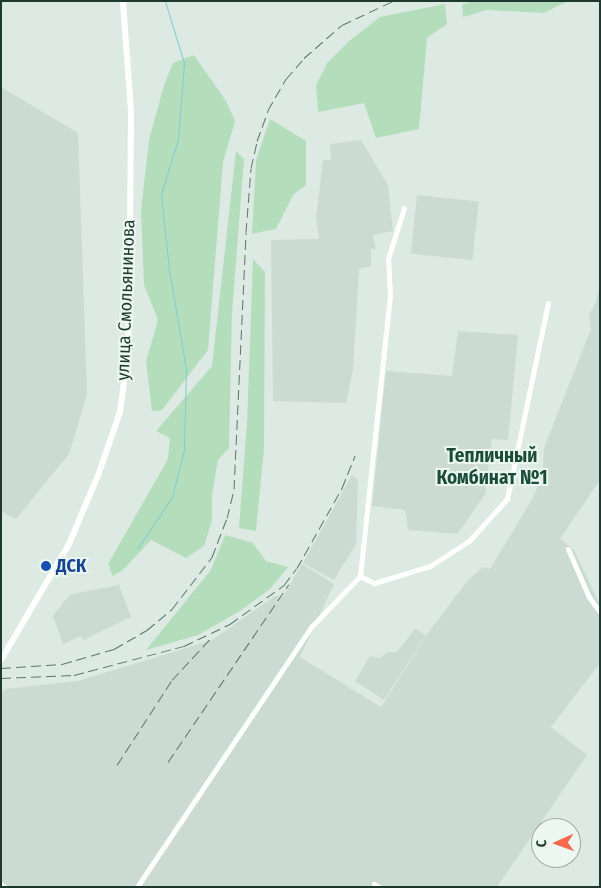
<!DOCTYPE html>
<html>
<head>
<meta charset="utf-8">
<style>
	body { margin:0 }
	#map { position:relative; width:601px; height:888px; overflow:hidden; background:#ddeae3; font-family:"Fira Sans Condensed",sans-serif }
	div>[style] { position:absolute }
	.built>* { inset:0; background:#cbdad2; transform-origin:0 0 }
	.green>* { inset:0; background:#b4ddbc }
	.stream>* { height:1px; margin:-0.5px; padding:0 0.5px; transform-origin:0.5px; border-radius:0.5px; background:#81ccd2 }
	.minor>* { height:5px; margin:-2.5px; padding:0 2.5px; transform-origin:2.5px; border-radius:2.5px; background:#fff }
	.tertiary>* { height:6px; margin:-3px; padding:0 3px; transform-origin:3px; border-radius:3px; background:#fff }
	.rail>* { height:1px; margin-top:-0.5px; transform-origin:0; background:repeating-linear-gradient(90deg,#58766c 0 10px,transparent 0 15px) }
	.dots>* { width:14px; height:14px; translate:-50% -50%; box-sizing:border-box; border:2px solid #edf7f1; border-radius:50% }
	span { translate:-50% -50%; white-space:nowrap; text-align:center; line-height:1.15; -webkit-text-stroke:4px #edf7f1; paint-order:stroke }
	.street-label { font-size:18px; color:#1e3a30 }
	.transit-label { font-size:18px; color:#164399; font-weight:700 }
	.left { translate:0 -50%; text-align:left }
	.neighbourhood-label { font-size:19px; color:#1a4c3c; font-weight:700 }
	.frame { position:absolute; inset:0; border:2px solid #1e3a30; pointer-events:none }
	.north { position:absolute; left:531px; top:818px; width:50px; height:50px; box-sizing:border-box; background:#edf7f1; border:1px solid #9aaba4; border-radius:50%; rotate:268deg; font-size:14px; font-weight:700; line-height:20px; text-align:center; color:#1e3a30 }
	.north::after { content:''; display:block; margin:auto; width:18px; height:22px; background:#f86a4d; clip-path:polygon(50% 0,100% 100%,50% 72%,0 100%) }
</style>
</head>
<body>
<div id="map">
	<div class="built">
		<div style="clip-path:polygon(1px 87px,78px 133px,87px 395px,69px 454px,16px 519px,1px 511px)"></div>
		<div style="clip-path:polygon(361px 140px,388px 185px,393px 231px,373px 235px,376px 249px,371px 249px,371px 266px,359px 269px,353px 370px,346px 403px,273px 401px,271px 240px,319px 239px,316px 219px,323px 160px,331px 160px,330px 144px)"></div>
		<div style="left:417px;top:195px;width:62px;height:59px;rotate:6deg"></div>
		<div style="clip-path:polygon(600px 283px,600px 480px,560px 539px,574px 550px,600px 605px,600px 663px,551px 727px,587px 755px,497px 887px,1px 887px,1px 694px,5px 689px,78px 681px,212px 640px,275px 596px,283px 597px,302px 564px,334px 584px,300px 657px,381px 707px,428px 633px,468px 580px,483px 567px,490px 569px,534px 496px,543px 471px,544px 448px,591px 329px,589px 315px,596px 302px)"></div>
		<div style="clip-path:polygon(458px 331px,518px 335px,508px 440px,492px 439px,485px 495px,457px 534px,408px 530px,405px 510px,372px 506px,386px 371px,452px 376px)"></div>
		<div style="clip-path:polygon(352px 475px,358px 480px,356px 544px,334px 580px,303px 563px)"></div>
		<div style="clip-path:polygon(119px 585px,131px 617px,83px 640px,81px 636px,63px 644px,53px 616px,64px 601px,72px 594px)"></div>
		<div style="clip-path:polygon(415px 629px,426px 635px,384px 700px,355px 681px,370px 656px,380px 658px,387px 652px,397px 652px)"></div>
	</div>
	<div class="green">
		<div style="clip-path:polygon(472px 1px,568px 1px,544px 13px,487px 10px,463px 17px,462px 5px)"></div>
		<div style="clip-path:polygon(445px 4px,447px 24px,427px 38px,419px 129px,376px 138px,364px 103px,318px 112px,316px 85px,327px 63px,349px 41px,380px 17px)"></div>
		<div style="clip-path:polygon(194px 55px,226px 101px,235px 121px,223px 162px,208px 350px,162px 410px,152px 411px,146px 361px,158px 320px,144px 285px,141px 210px,149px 140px,164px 85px,173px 63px)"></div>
		<div style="clip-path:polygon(270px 119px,306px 141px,306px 185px,293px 195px,276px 229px,252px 234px,256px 160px)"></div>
		<div style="clip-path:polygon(236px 151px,244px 159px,232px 313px,229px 448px,218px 460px,212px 495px,212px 520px,204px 546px,186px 558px,151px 540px,123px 570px,113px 576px,108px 564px,168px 459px,170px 438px,156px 431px,212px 366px)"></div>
		<div style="clip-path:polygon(253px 259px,265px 272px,264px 448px,256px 531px,239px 528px,247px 423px)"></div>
		<div style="clip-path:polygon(225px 535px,253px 543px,266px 561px,288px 567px,270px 589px,240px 611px,198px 635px,146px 650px,211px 570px)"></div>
	</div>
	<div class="stream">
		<div style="left:137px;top:549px;width:63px;rotate:-56.1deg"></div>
		<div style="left:172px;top:497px;width:49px;rotate:-75.7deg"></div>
		<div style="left:184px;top:450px;width:81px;rotate:-88.6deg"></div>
		<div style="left:186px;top:369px;width:100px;rotate:-99.7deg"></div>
		<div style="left:169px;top:270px;width:76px;rotate:-96deg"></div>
		<div style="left:161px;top:194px;width:58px;rotate:-72.8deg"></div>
		<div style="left:178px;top:139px;width:76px;rotate:-85.5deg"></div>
		<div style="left:184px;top:63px;width:65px;rotate:-107deg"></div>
	</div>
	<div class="minor">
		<div style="left:568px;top:549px;width:52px;rotate:66.4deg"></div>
		<div style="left:589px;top:597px;width:19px;rotate:54deg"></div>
		<div style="left:360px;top:576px;width:16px;rotate:27deg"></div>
		<div style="left:374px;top:583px;width:59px;rotate:-16.9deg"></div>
		<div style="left:430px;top:566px;width:46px;rotate:-32.7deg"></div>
		<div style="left:469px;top:541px;width:57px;rotate:-47.9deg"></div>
		<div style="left:507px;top:499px;width:200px;rotate:-78.2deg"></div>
		<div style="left:374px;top:884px;width:6px;rotate:31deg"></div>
		<div style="left:137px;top:887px;width:313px;rotate:-56.2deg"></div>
		<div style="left:311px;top:627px;width:71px;rotate:-46.1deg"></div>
		<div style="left:360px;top:576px;width:282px;rotate:-83.9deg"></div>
		<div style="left:390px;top:296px;width:37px;rotate:-93deg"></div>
		<div style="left:388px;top:259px;width:53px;rotate:-72.6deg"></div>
	</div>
	<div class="tertiary">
		<div style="left:1px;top:660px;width:134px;rotate:-59.6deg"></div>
		<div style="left:69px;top:544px;width:77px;rotate:-67.1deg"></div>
		<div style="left:99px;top:473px;width:65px;rotate:-71deg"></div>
		<div style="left:120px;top:412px;width:62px;rotate:-82.5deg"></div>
		<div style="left:128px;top:351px;width:119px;rotate:-89deg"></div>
		<div style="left:130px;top:232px;width:121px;rotate:-89.5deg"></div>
		<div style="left:131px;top:111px;width:110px;rotate:-94.2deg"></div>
		<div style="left:1px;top:885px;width:4px;rotate:34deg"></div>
	</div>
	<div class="rail">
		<div style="left:1px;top:668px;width:61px;rotate:-3.8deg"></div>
		<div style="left:62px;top:664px;width:54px;rotate:-16.1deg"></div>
		<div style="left:114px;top:649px;width:38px;rotate:-30deg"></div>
		<div style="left:147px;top:630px;width:33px;rotate:-40deg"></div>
		<div style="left:172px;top:609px;width:66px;rotate:-52.4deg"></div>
		<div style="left:212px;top:557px;width:42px;rotate:-69deg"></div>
		<div style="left:227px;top:518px;width:30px;rotate:-76deg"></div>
		<div style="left:234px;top:489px;width:257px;rotate:-87.3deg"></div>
		<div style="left:246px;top:232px;width:64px;rotate:-85.5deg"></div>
		<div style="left:251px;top:168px;width:28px;rotate:-77deg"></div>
		<div style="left:257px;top:141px;width:33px;rotate:-70deg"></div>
		<div style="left:268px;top:110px;width:36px;rotate:-60deg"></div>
		<div style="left:286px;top:79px;width:28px;rotate:-49deg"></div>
		<div style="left:304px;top:58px;width:50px;rotate:-41deg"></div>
		<div style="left:342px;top:25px;width:56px;rotate:-25.2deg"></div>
		<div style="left:1px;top:678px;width:73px;rotate:-2.4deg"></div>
		<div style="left:74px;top:675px;width:114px;rotate:-14.8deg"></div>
		<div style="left:184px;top:646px;width:51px;rotate:-25.6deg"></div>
		<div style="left:230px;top:624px;width:67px;rotate:-35.8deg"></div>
		<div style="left:284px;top:585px;width:21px;rotate:-53deg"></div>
		<div style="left:297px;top:568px;width:92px;rotate:-60.6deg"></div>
		<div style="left:342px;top:488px;width:35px;rotate:-68deg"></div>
		<div style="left:168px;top:762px;width:215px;rotate:-55.8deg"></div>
		<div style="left:117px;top:765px;width:101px;rotate:-57.1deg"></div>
		<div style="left:172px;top:680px;width:56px;rotate:-47.2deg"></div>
	</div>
	<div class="dots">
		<div style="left:46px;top:566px;background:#1a4fb4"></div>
	</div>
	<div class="street-label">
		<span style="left:126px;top:300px;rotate:-88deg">улица Смольянинова</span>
	</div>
	<div class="transit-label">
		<span class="left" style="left:56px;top:566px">ДСК</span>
	</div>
	<div class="neighbourhood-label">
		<span style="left:492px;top:467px">Тепличный<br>Комбинат №1</span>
	</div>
	<div class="frame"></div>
	<div class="north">С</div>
</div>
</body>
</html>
